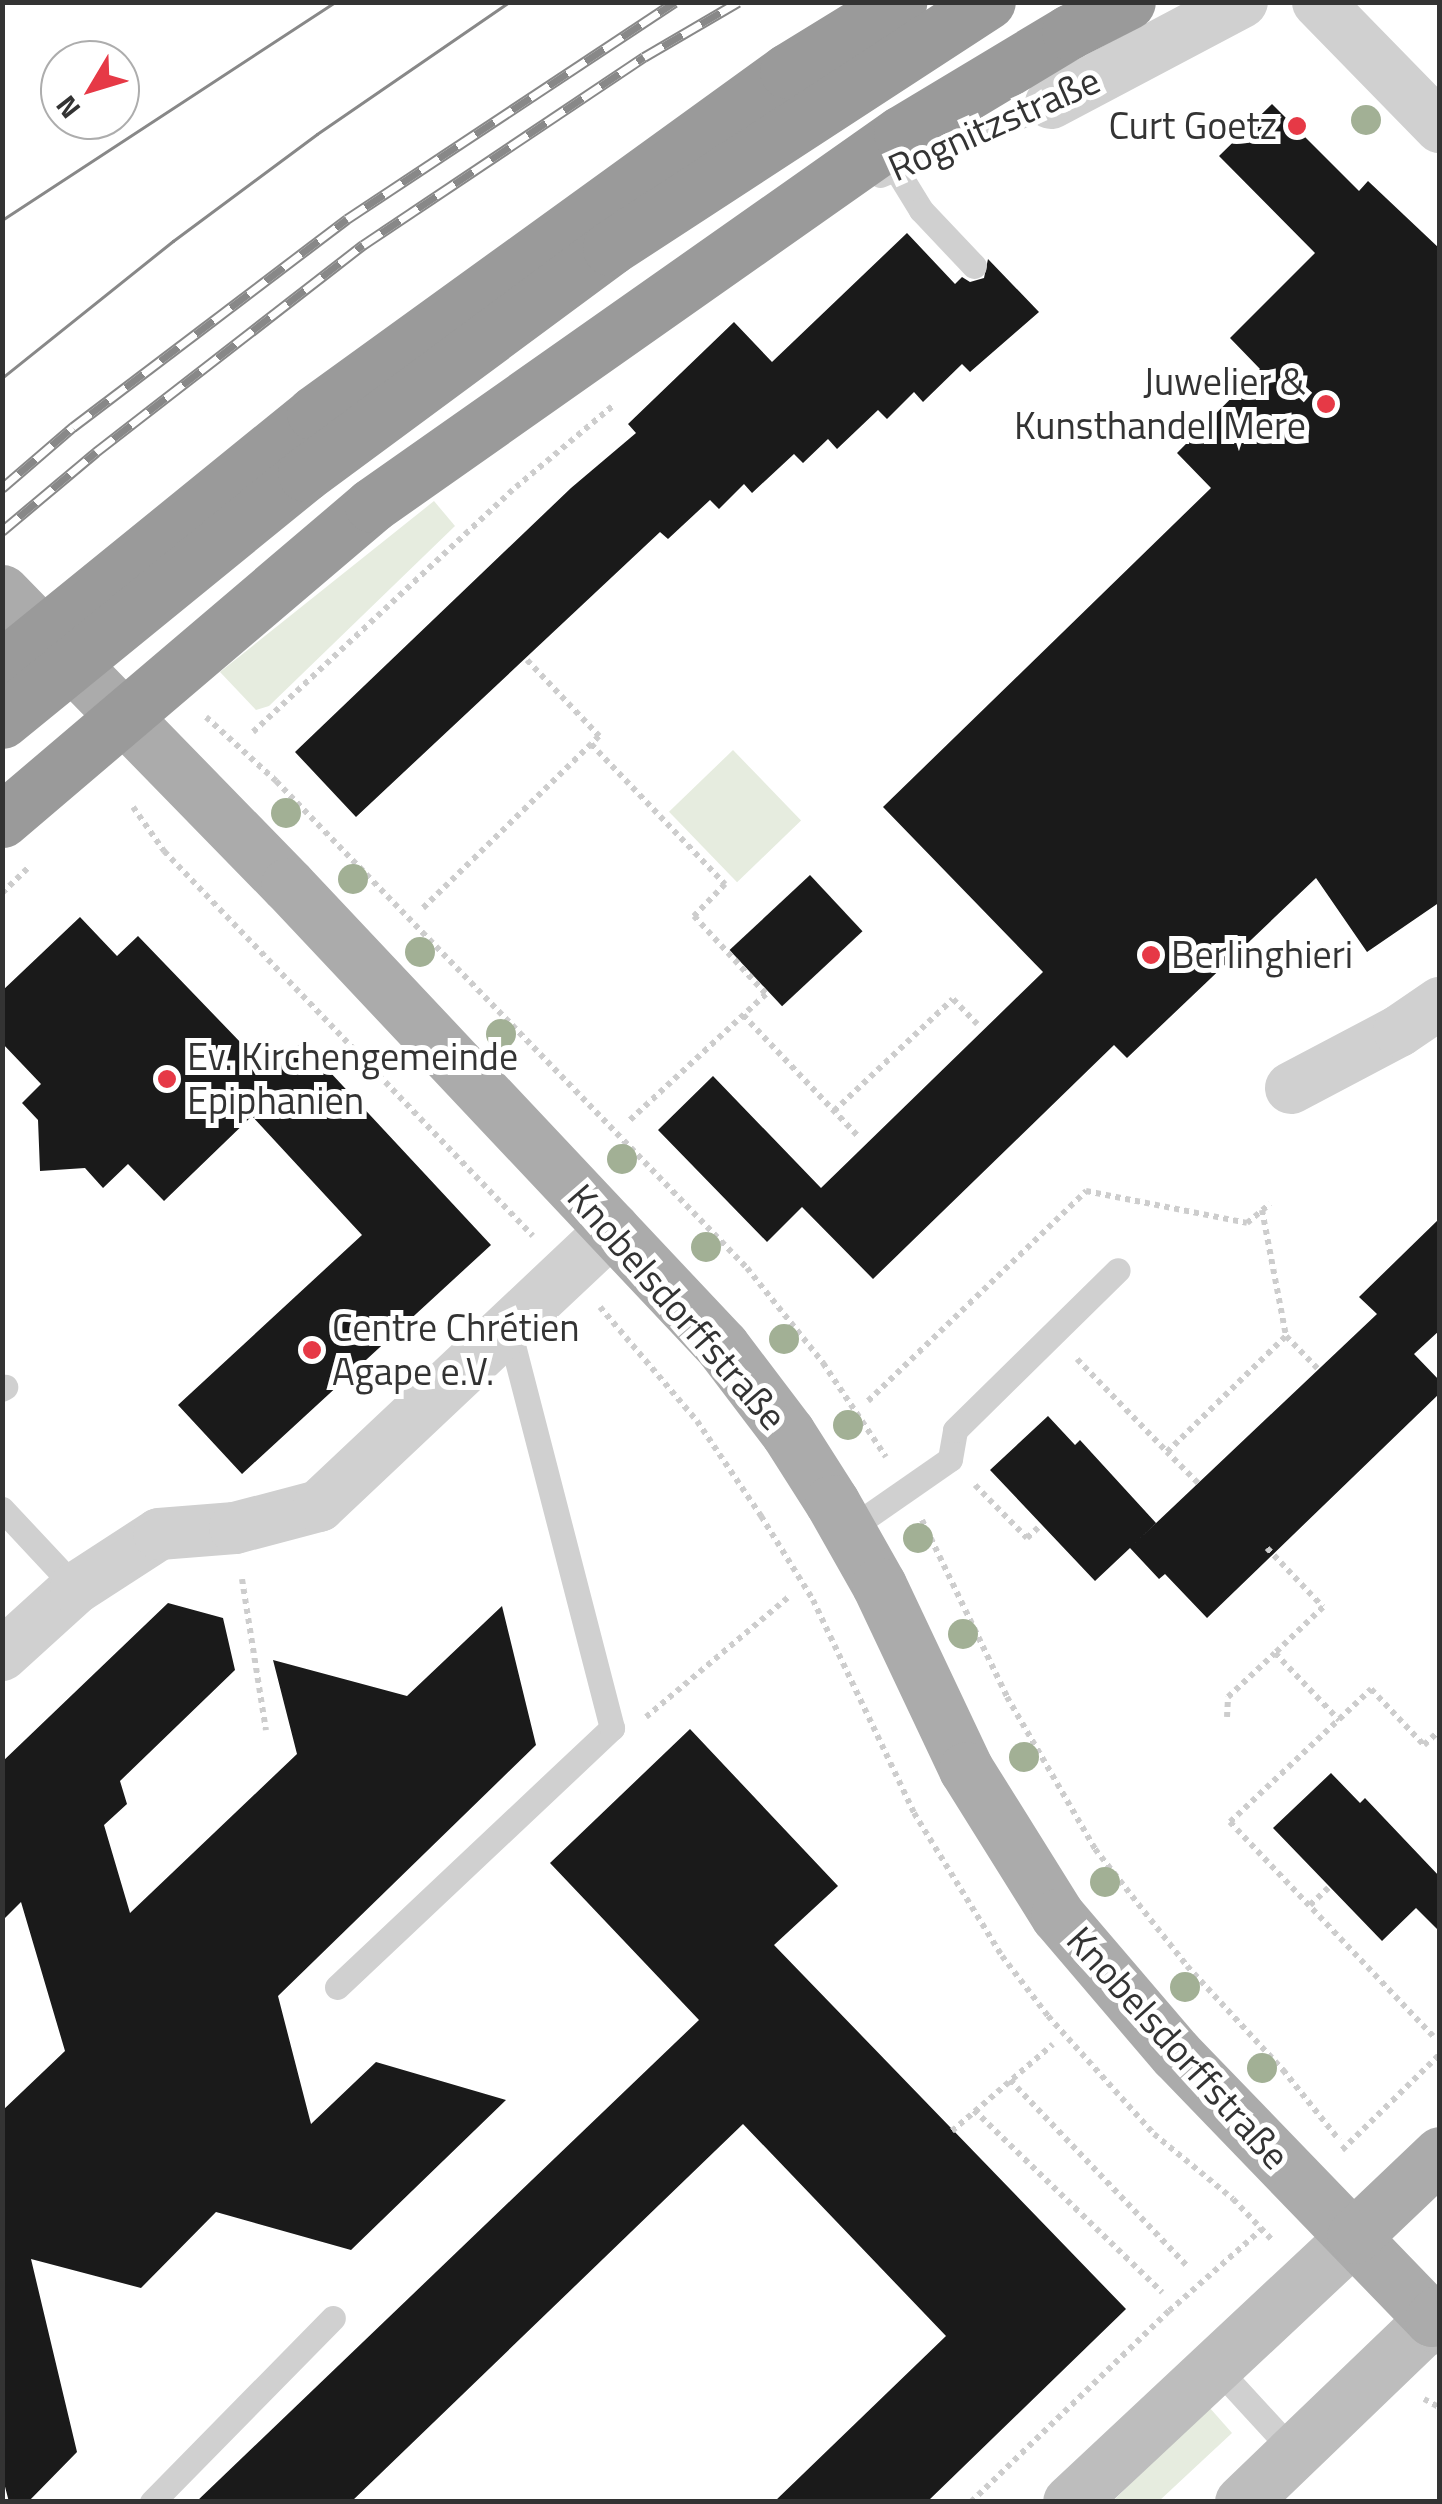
<!DOCTYPE html>
<html>
<head>
<meta charset="utf-8">
<style>
	body { margin:0 }
	#map { position:relative; width:1442px; height:2504px; overflow:hidden; background:#fff; font-family:"Titillium Web",sans-serif }
	div>[style] { position:absolute }
	.green>* { inset:0; background:#e6ecdf; transform-origin:0 0 }
	.building>* { inset:0; background:#1a1a1a; transform-origin:0 0 }
	.path>* { height:6px; margin-top:-3px; transform-origin:0; background:repeating-linear-gradient(90deg,#cdcdcd 0 5px,transparent 0 10px) }
	.lane>* { height:25px; margin:-12.5px; padding:0 12.5px; transform-origin:12.5px; border-radius:12.5px; background:#d0d0d0 }
	.street>* { height:52px; margin:-26px; padding:0 26px; transform-origin:26px; border-radius:26px; background:#d0d0d0 }
	.secondary>* { height:55px; margin:-27.5px; padding:0 27.5px; transform-origin:27.5px; border-radius:27.5px; background:#bdbdbd }
	.primary>* { height:55px; margin:-27.5px; padding:0 27.5px; transform-origin:27.5px; border-radius:27.5px; background:#ababab }
	.highway>* { height:55px; margin:-27.5px; padding:0 27.5px; transform-origin:27.5px; border-radius:27.5px; background:#9a9a9a }
	.tram>* { height:2.5px; margin:-1.25px; padding:0 1.25px; transform-origin:1.25px; border-radius:1.25px; background:#888 }
	.rail>* { height:11px; margin-top:-5.5px; transform-origin:0; background:repeating-linear-gradient(90deg,#fff 0 22px,#888 0 44px); box-sizing:border-box; border-block:2px solid #888 }
	.trees>* { width:30px; height:30px; margin:-15px; border-radius:50%; background:#a2b095 }
	.dots>* { width:28px; height:28px; translate:-50% -50%; box-sizing:border-box; border:5px solid #fff; border-radius:50% }
	span { translate:-50% -50%; white-space:nowrap; text-align:center; line-height:1.15; -webkit-text-stroke:10px #fff; paint-order:stroke }
	.street-label { font-size:38px; color:#333 }
	.poi-label { font-size:38px; color:#333 }
	.right { translate:-100% -50%; text-align:right }
	.left { translate:0 -50%; text-align:left }
	.frame { position:absolute; inset:0; border:5px solid #333; pointer-events:none }
	.north { position:absolute; left:40px; top:40px; width:100px; height:100px; box-sizing:border-box; background:#fff; border:2px solid #adadad; border-radius:50%; rotate:232deg; font-size:28px; font-weight:700; line-height:40px; text-align:center; color:#333 }
	.north::after { content:''; display:block; margin:auto; width:35px; height:45px; background:#e63946; clip-path:polygon(50% 0,100% 100%,50% 72%,0 100%) }
</style>
</head>
<body>
<div id="map">
	<div class="green">
		<div style="clip-path:polygon(434px 501px,455px 526px,269px 706px,256px 710px,220px 672px)"></div>
		<div style="left:733px;top:750px;width:98px;height:89px;rotate:46deg"></div>
		<div style="clip-path:polygon(1209px 2407px,1232px 2433px,1159px 2501px,1112px 2502px)"></div>
	</div>
	<div class="building">
		<div style="clip-path:polygon(1272px 104px,1359px 191px,1368px 181px,1440px 249px,1440px 902px,1367px 952px,1316px 878px,1127px 1058px,1114px 1045px,873px 1279px,802px 1207px,767px 1242px,658px 1130px,713px 1076px,821px 1188px,1043px 972px,883px 807px,1211px 488px,1177px 453px,1260px 369px,1230px 338px,1315px 253px,1219px 156px)"></div>
		<div style="clip-path:polygon(907px 233px,955px 284px,962px 277px,970px 282px,984px 278px,988px 259px,1039px 312px,970px 372px,962px 364px,923px 402px,914px 392px,887px 419px,878px 410px,837px 449px,828px 439px,803px 463px,794px 454px,752px 493px,744px 484px,719px 509px,710px 500px,668px 539px,660px 532px,356px 817px,295px 752px,571px 488px,636px 433px,628px 424px,734px 322px,772px 362px)"></div>
		<div style="left:810px;top:875px;width:77px;height:110px;rotate:47deg"></div>
		<div style="clip-path:polygon(80px 917px,117px 956px,138px 936px,269px 1072px,302px 1042px,491px 1245px,242px 1474px,178px 1405px,362px 1235px,252px 1116px,164px 1201px,128px 1164px,103px 1188px,85px 1168px,40px 1171px,38px 1120px,22px 1103px,41px 1084px,2px 1043px,2px 991px)"></div>
		<div style="clip-path:polygon(1440px 1218px,1440px 1330px,1414px 1354px,1440px 1381px,1440px 1393px,1207px 1618px,1165px 1574px,1159px 1579px,1130px 1548px,1095px 1581px,990px 1470px,1048px 1416px,1075px 1445px,1080px 1440px,1156px 1523px,1135px 1543px,1377px 1314px,1359px 1297px)"></div>
		<div style="clip-path:polygon(168px 1603px,223px 1618px,235px 1670px,120px 1781px,127px 1804px,104px 1825px,130px 1913px,297px 1754px,273px 1660px,407px 1696px,502px 1606px,536px 1745px,278px 1996px,311px 2124px,376px 2062px,506px 2100px,351px 2250px,216px 2212px,141px 2288px,31px 2259px,77px 2452px,28px 2502px,9px 2502px,2px 2475px,2px 2111px,65px 2051px,21px 1902px,2px 1921px,2px 1762px)"></div>
		<div style="clip-path:polygon(690px 1729px,838px 1886px,774px 1945px,1126px 2309px,927px 2502px,774px 2502px,946px 2336px,743px 2124px,351px 2502px,196px 2502px,699px 2020px,550px 1863px)"></div>
		<div style="clip-path:polygon(1331px 1773px,1360px 1803px,1365px 1798px,1440px 1877px,1440px 1932px,1416px 1908px,1382px 1941px,1273px 1828px)"></div>
	</div>
	<div class="path">
		<div style="left:527px;top:660px;width:105px;rotate:46.5deg"></div>
		<div style="left:599px;top:736px;width:11px;rotate:135deg"></div>
		<div style="left:206px;top:717px;width:95px;rotate:42.4deg"></div>
		<div style="left:276px;top:781px;width:678px;rotate:45.96deg"></div>
		<div style="left:747px;top:1268px;width:122px;rotate:51.3deg"></div>
		<div style="left:823px;top:1363px;width:113px;rotate:56.2deg"></div>
		<div style="left:253px;top:732px;width:359px;rotate:-43deg"></div>
		<div style="left:516px;top:487px;width:129px;rotate:-40deg"></div>
		<div style="left:133px;top:807px;width:54px;rotate:54.8deg"></div>
		<div style="left:164px;top:851px;width:533px;rotate:46.22deg"></div>
		<div style="left:2px;top:893px;width:39px;rotate:-44deg"></div>
		<div style="left:423px;top:908px;width:235px;rotate:-44.3deg"></div>
		<div style="left:591px;top:744px;width:194px;rotate:46.3deg"></div>
		<div style="left:725px;top:884px;width:45px;rotate:134.1deg"></div>
		<div style="left:694px;top:916px;width:106px;rotate:47.3deg"></div>
		<div style="left:766px;top:994px;width:188px;rotate:137.2deg"></div>
		<div style="left:743px;top:1015px;width:167px;rotate:46.5deg"></div>
		<div style="left:834px;top:1111px;width:163px;rotate:-43.3deg"></div>
		<div style="left:953px;top:999px;width:35px;rotate:46deg"></div>
		<div style="left:1262px;top:1210px;width:128px;rotate:79.2deg"></div>
		<div style="left:600px;top:1307px;width:150px;rotate:49.6deg"></div>
		<div style="left:697px;top:1421px;width:115px;rotate:56deg"></div>
		<div style="left:761px;top:1516px;width:99px;rotate:58.2deg"></div>
		<div style="left:813px;top:1600px;width:236px;rotate:64.6deg"></div>
		<div style="left:914px;top:1813px;width:168px;rotate:58.4deg"></div>
		<div style="left:1002px;top:1956px;width:76px;rotate:52.5deg"></div>
		<div style="left:1048px;top:2016px;width:159px;rotate:48.1deg"></div>
		<div style="left:1154px;top:2134px;width:102px;rotate:39.4deg"></div>
		<div style="left:1233px;top:2199px;width:59px;rotate:46.4deg"></div>
		<div style="left:1077px;top:1359px;width:129px;rotate:45.9deg"></div>
		<div style="left:868px;top:1401px;width:303px;rotate:-43.9deg"></div>
		<div style="left:1086px;top:1191px;width:164px;rotate:11.2deg"></div>
		<div style="left:1247px;top:1223px;width:30px;rotate:-40deg"></div>
		<div style="left:1198px;top:1483px;width:44px;rotate:-135deg"></div>
		<div style="left:1167px;top:1452px;width:166px;rotate:-44.3deg"></div>
		<div style="left:1286px;top:1336px;width:46px;rotate:45.9deg"></div>
		<div style="left:975px;top:1485px;width:74px;rotate:45.5deg"></div>
		<div style="left:1027px;top:1538px;width:19px;rotate:-43deg"></div>
		<div style="left:922px;top:1520px;width:196px;rotate:64.3deg"></div>
		<div style="left:1007px;top:1697px;width:176px;rotate:59.9deg"></div>
		<div style="left:1095px;top:1849px;width:149px;rotate:51.8deg"></div>
		<div style="left:1187px;top:1966px;width:142px;rotate:47.3deg"></div>
		<div style="left:1283px;top:2070px;width:90px;rotate:51.3deg"></div>
		<div style="left:1267px;top:1548px;width:81px;rotate:46.5deg"></div>
		<div style="left:1323px;top:1607px;width:66px;rotate:136.2deg"></div>
		<div style="left:242px;top:1579px;width:153px;rotate:81deg"></div>
		<div style="left:646px;top:1717px;width:189px;rotate:-40.1deg"></div>
		<div style="left:1227px;top:1717px;width:20px;rotate:-87deg"></div>
		<div style="left:1228px;top:1697px;width:64px;rotate:-43.1deg"></div>
		<div style="left:1275px;top:1653px;width:93px;rotate:46.3deg"></div>
		<div style="left:1310px;top:1905px;width:26px;rotate:-43deg"></div>
		<div style="left:1433px;top:2036px;width:295px;rotate:-133.5deg"></div>
		<div style="left:1230px;top:1822px;width:194px;rotate:-43.3deg"></div>
		<div style="left:1371px;top:1689px;width:77px;rotate:46.6deg"></div>
		<div style="left:1424px;top:1745px;width:22px;rotate:-43deg"></div>
		<div style="left:1010px;top:2080px;width:258px;rotate:46.4deg"></div>
		<div style="left:974px;top:2110px;width:262px;rotate:44.1deg"></div>
		<div style="left:952px;top:2131px;width:133px;rotate:-40.7deg"></div>
		<div style="left:1342px;top:2150px;width:137px;rotate:-44.4deg"></div>
		<div style="left:1424px;top:2399px;width:18px;rotate:29deg"></div>
		<div style="left:971px;top:2502px;width:275px;rotate:-44deg"></div>
		<div style="left:1169px;top:2311px;width:124px;rotate:-41.4deg"></div>
	</div>
	<div class="lane">
		<div style="left:894px;top:166px;width:52px;rotate:58.5deg"></div>
		<div style="left:921px;top:210px;width:77px;rotate:46.6deg"></div>
		<div style="left:880px;top:175px;width:186px;rotate:-22.8deg"></div>
		<div style="left:2px;top:1389px;width:4px;rotate:-34deg"></div>
		<div style="left:2px;top:1509px;width:108px;rotate:46.9deg"></div>
		<div style="left:848px;top:1530px;width:124px;rotate:-34.8deg"></div>
		<div style="left:950px;top:1459px;width:29px;rotate:-80deg"></div>
		<div style="left:955px;top:1430px;width:228px;rotate:-44.5deg"></div>
		<div style="left:337px;top:1987px;width:378px;rotate:-43.3deg"></div>
		<div style="left:612px;top:1728px;width:416px;rotate:-104.5deg"></div>
		<div style="left:1215px;top:2366px;width:117px;rotate:47.4deg"></div>
		<div style="left:152px;top:2502px;width:258px;rotate:-45.5deg"></div>
	</div>
	<div class="street">
		<div style="left:1318px;top:2px;width:175px;rotate:45.7deg"></div>
		<div style="left:1051px;top:103px;width:216px;rotate:-27.9deg"></div>
		<div style="left:1291px;top:1088px;width:122px;rotate:-27.8deg"></div>
		<div style="left:1399px;top:1031px;width:50px;rotate:-34.3deg"></div>
		<div style="left:2px;top:1655px;width:100px;rotate:-42.2deg"></div>
		<div style="left:76px;top:1588px;width:99px;rotate:-33deg"></div>
		<div style="left:159px;top:1534px;width:76px;rotate:-4.5deg"></div>
		<div style="left:235px;top:1528px;width:87px;rotate:-14.7deg"></div>
		<div style="left:319px;top:1506px;width:405px;rotate:-43.3deg"></div>
	</div>
	<div class="secondary">
		<div style="left:1070px;top:2502px;width:389px;rotate:-43.1deg"></div>
		<div style="left:1242px;top:2502px;width:264px;rotate:-43.9deg"></div>
		<div style="left:1432px;top:2319px;width:11px;rotate:45deg"></div>
	</div>
	<div class="primary">
		<div style="left:2px;top:592px;width:409px;rotate:45.7deg"></div>
		<div style="left:288px;top:885px;width:633px;rotate:46.73deg"></div>
		<div style="left:722px;top:1346px;width:109px;rotate:52.8deg"></div>
		<div style="left:788px;top:1433px;width:82px;rotate:57.5deg"></div>
		<div style="left:832px;top:1502px;width:95px;rotate:60.5deg"></div>
		<div style="left:879px;top:1585px;width:204px;rotate:64.7deg"></div>
		<div style="left:966px;top:1769px;width:173px;rotate:58deg"></div>
		<div style="left:1058px;top:1916px;width:182px;rotate:49.5deg"></div>
		<div style="left:1176px;top:2054px;width:368px;rotate:46deg"></div>
		<div style="left:1432px;top:2319px;width:11px;rotate:-41deg"></div>
		<div style="left:1354px;top:2236px;width:119px;rotate:-43.6deg"></div>
	</div>
	<div class="highway">
		<div style="left:2px;top:667px;width:402px;rotate:-39.1deg"></div>
		<div style="left:314px;top:413px;width:584px;rotate:-35.87deg"></div>
		<div style="left:787px;top:71px;width:132px;rotate:-31.6deg"></div>
		<div style="left:2px;top:721px;width:391px;rotate:-39.2deg"></div>
		<div style="left:305px;top:474px;width:380px;rotate:-36.5deg"></div>
		<div style="left:610px;top:248px;width:451px;rotate:-33.1deg"></div>
		<div style="left:2px;top:820px;width:486px;rotate:-40.4deg"></div>
		<div style="left:372px;top:505px;width:647px;rotate:-35.12deg"></div>
		<div style="left:901px;top:133px;width:196px;rotate:-31deg"></div>
		<div style="left:1069px;top:32px;width:66px;rotate:-27deg"></div>
	</div>
	<div class="tram">
		<div style="left:2px;top:220px;width:398px;rotate:-33.2deg"></div>
		<div style="left:2px;top:378px;width:219px;rotate:-38.7deg"></div>
		<div style="left:173px;top:241px;width:179px;rotate:-36.6deg"></div>
		<div style="left:317px;top:134px;width:233px;rotate:-34.5deg"></div>
	</div>
	<div class="rail">
		<div style="left:2px;top:488px;width:94px;rotate:-40.7deg"></div>
		<div style="left:73px;top:427px;width:344px;rotate:-37.2deg"></div>
		<div style="left:347px;top:219px;width:393px;rotate:-33.5deg"></div>
		<div style="left:2px;top:531px;width:123px;rotate:-40deg"></div>
		<div style="left:96px;top:452px;width:338px;rotate:-37.8deg"></div>
		<div style="left:363px;top:245px;width:338px;rotate:-33.8deg"></div>
		<div style="left:644px;top:57px;width:109px;rotate:-30.3deg"></div>
	</div>
	<div class="trees">
		<div style="left:1366px;top:120px"></div>
		<div style="left:286px;top:813px"></div>
		<div style="left:353px;top:879px"></div>
		<div style="left:420px;top:952px"></div>
		<div style="left:501px;top:1034px"></div>
		<div style="left:622px;top:1159px"></div>
		<div style="left:706px;top:1247px"></div>
		<div style="left:784px;top:1339px"></div>
		<div style="left:848px;top:1425px"></div>
		<div style="left:918px;top:1538px"></div>
		<div style="left:963px;top:1634px"></div>
		<div style="left:1024px;top:1757px"></div>
		<div style="left:1105px;top:1882px"></div>
		<div style="left:1185px;top:1987px"></div>
		<div style="left:1262px;top:2068px"></div>
	</div>
	<div class="dots">
		<div style="left:1297px;top:126px;background:#e63946"></div>
		<div style="left:1326px;top:404px;background:#e63946"></div>
		<div style="left:1151px;top:955px;background:#e63946"></div>
		<div style="left:167px;top:1079px;background:#e63946"></div>
		<div style="left:312px;top:1350px;background:#e63946"></div>
	</div>
	<div class="street-label">
		<span style="left:994px;top:124px;rotate:-24deg">Rognitzstraße</span>
		<span style="left:677px;top:1307px;rotate:49deg">Knobelsdorffstraße</span>
		<span style="left:1178px;top:2048px;rotate:48deg">Knobelsdorffstraße</span>
	</div>
	<div class="poi-label">
		<span class="right" style="left:1277px;top:126px">Curt Goetz</span>
		<span class="right" style="left:1306px;top:404px">Juwelier &amp;<br>Kunsthandel Mere</span>
		<span class="left" style="left:1171px;top:955px">Berlinghieri</span>
		<span class="left" style="left:187px;top:1079px">Ev. Kirchengemeinde<br>Epiphanien</span>
		<span class="left" style="left:332px;top:1350px">Centre Chrétien<br>Agape e.V.</span>
	</div>
	<div class="frame"></div>
	<div class="north">N</div>
</div>
</body>
</html>
